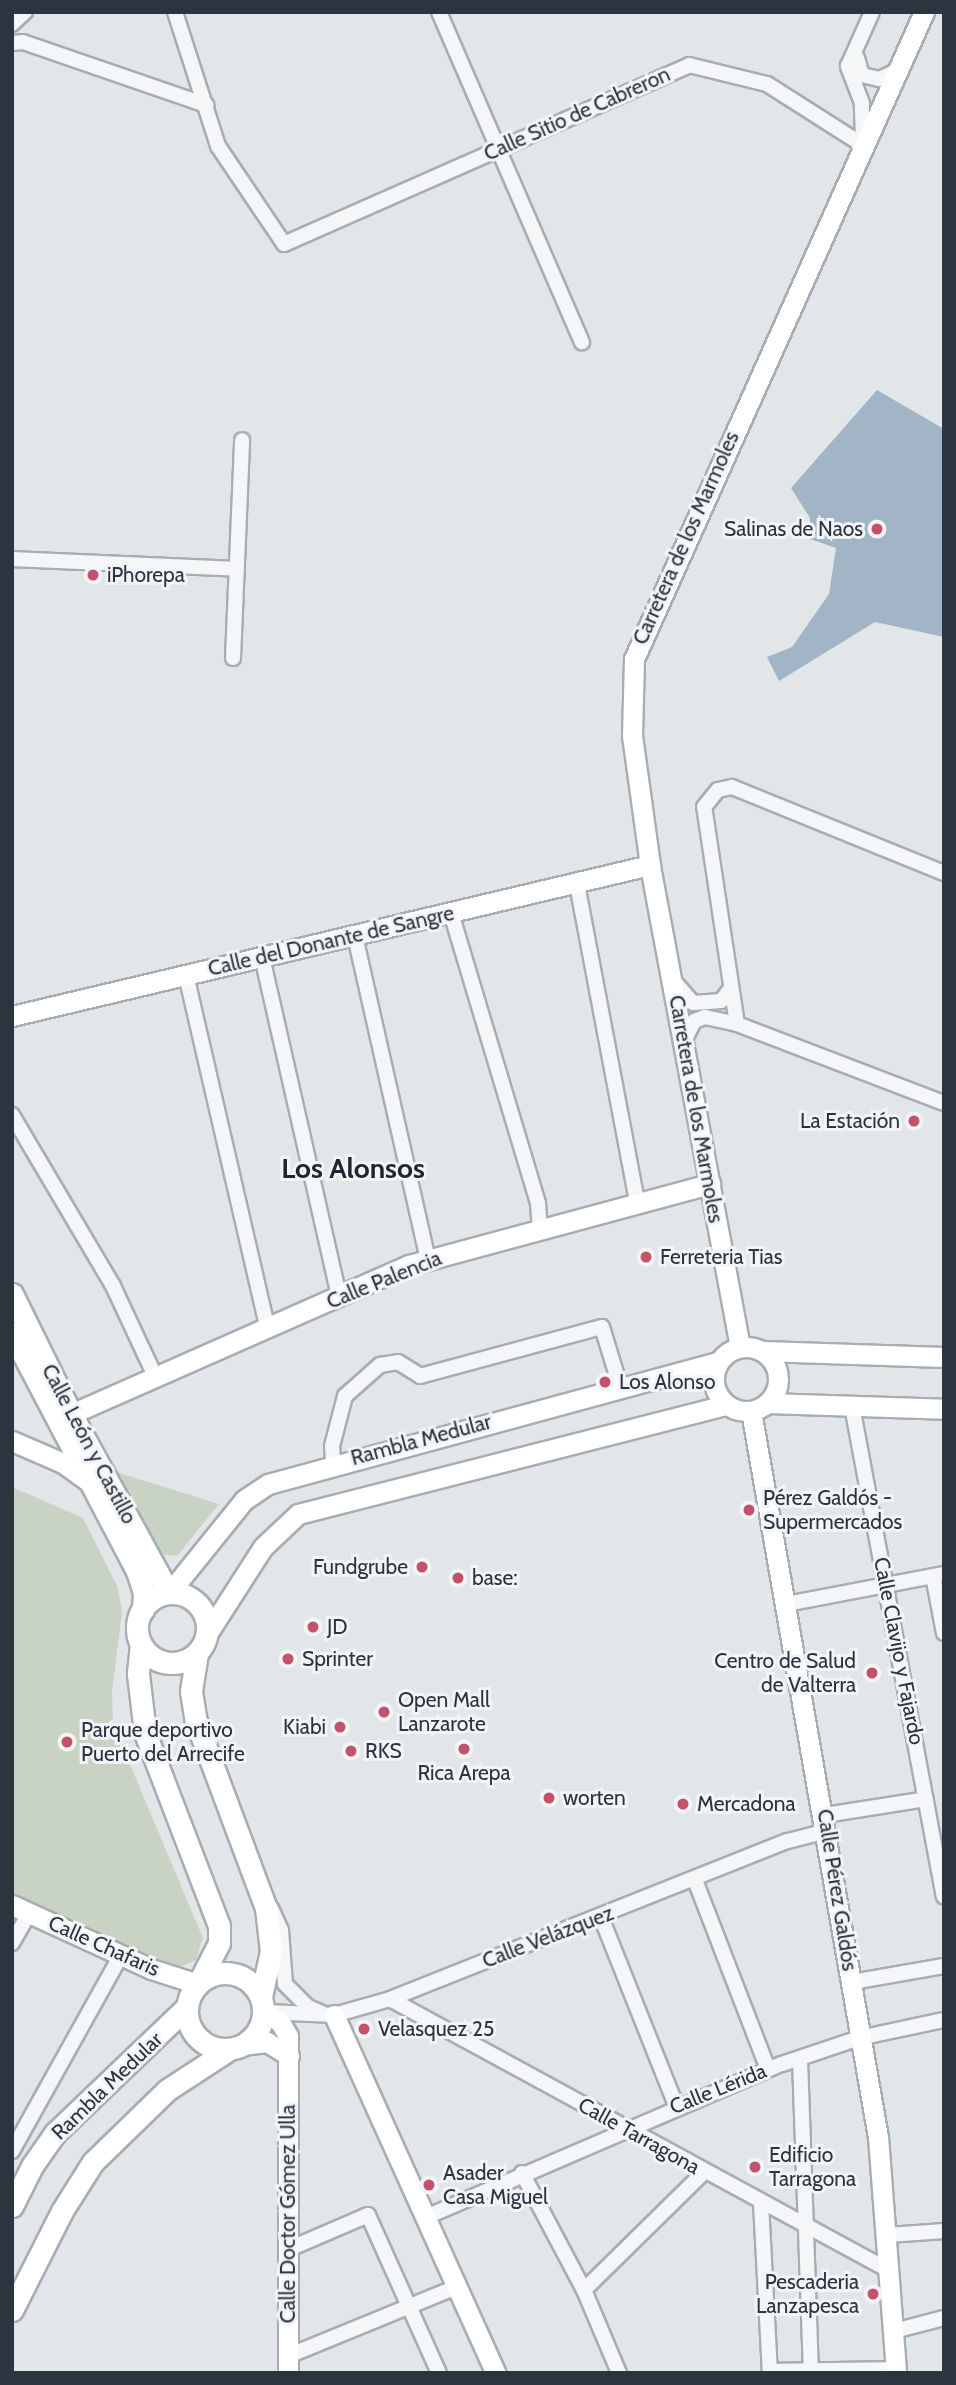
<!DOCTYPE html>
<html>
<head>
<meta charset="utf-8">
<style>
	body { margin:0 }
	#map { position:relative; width:956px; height:2385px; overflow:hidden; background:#e2e6e9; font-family:Cabin,sans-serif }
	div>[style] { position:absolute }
	.green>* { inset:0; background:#c9d3c4 }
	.water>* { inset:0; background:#a1b5c6 }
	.roads { filter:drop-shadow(2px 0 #a8adb3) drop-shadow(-2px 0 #a8adb3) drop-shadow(0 2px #a8adb3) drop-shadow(0 -2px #a8adb3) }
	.street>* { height:14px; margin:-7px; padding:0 7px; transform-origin:7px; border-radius:7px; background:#f5f6f8 }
	.secondary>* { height:19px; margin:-9.5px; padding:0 9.5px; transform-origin:9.5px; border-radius:9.5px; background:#fff }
	.secondary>.ring { margin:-9.5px; padding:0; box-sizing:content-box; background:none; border:19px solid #fff; border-radius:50% }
	.primary>* { height:21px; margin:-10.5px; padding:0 10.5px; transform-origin:10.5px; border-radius:10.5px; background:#fff }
	.primary>.ring { margin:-10.5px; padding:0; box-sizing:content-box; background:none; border:21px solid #fff; border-radius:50% }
	.dots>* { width:19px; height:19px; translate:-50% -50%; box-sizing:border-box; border:4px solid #f2f4f7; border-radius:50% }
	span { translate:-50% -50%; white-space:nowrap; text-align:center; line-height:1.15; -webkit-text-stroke:6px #f2f4f7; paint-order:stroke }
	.street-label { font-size:21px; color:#2c3440 }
	.poi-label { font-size:21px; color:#2c3440 }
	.right { translate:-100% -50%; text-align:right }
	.left { translate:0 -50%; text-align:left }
	.district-label { font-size:28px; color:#1e2631; font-weight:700 }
	.frame { position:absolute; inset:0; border:14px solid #2c3440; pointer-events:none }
</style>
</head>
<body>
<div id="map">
	<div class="green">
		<div style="clip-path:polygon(110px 1470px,219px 1504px,177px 1556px,157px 1554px)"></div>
		<div style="clip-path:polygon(12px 1487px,83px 1518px,118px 1588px,122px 1612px,112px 1692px,113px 1724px,203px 1938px,196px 1960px,178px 1968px,12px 1893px)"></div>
	</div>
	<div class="water">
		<div style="clip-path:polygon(877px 390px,944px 429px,944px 637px,875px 622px,779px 681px,767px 657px,792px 647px,829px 594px,836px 548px,810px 539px,810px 518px,791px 488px)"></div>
	</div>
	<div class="roads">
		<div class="street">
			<div style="left:175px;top:12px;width:141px;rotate:72.2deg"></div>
			<div style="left:218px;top:146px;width:118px;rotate:56deg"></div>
			<div style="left:284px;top:244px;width:443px;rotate:-23.8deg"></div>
			<div style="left:689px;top:65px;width:80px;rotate:13.7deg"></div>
			<div style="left:767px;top:84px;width:108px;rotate:32.5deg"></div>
			<div style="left:858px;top:142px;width:11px;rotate:75deg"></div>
			<div style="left:439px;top:12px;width:360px;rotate:66.6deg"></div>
			<div style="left:12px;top:24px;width:18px;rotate:-43deg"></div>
			<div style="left:12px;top:43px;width:11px;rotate:-5deg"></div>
			<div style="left:23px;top:42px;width:194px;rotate:19deg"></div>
			<div style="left:857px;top:58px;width:18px;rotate:74deg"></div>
			<div style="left:862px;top:75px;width:17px;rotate:13deg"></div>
			<div style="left:879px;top:79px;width:19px;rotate:-25deg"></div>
			<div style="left:863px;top:139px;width:36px;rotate:-92deg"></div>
			<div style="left:862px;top:103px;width:40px;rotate:-111deg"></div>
			<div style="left:848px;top:66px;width:59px;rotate:-66deg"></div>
			<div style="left:12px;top:559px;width:225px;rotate:2.5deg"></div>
			<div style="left:233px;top:658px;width:218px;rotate:-87.6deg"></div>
			<div style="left:577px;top:884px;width:323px;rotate:79.3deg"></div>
			<div style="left:451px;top:913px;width:303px;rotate:73.3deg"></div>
			<div style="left:538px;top:1203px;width:26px;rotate:86deg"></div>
			<div style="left:355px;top:936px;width:332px;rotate:77.3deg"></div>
			<div style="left:262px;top:957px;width:349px;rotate:77.2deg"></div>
			<div style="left:186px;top:975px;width:361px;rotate:77deg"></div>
			<div style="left:673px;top:980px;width:30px;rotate:49deg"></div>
			<div style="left:693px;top:1003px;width:28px;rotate:-4deg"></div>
			<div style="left:721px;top:1001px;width:16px;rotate:-52deg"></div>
			<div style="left:737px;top:1024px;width:219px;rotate:-98.6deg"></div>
			<div style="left:704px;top:807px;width:22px;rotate:-51deg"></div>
			<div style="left:718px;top:790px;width:14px;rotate:-12deg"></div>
			<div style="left:732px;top:787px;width:229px;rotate:22.1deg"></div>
			<div style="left:684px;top:1041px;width:22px;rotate:-63deg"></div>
			<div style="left:694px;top:1021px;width:12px;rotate:-20deg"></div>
			<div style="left:705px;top:1017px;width:33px;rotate:12deg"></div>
			<div style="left:737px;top:1024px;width:222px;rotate:20.9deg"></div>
			<div style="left:12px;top:1115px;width:199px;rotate:59.4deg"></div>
			<div style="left:113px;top:1286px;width:99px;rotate:65deg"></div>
			<div style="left:852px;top:1406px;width:499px;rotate:79.4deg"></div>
			<div style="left:333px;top:1463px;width:17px;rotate:-93deg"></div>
			<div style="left:332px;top:1446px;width:52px;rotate:-75.4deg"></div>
			<div style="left:345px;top:1396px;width:47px;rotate:-41.5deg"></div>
			<div style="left:380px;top:1365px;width:18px;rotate:-9deg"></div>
			<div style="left:398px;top:1362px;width:26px;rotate:32deg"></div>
			<div style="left:420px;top:1376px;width:188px;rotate:-15.1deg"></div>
			<div style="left:602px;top:1327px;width:62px;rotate:73deg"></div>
			<div style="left:933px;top:1576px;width:58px;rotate:79.1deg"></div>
			<div style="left:786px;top:1604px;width:161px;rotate:-10.8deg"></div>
			<div style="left:825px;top:1815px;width:102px;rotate:-9deg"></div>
			<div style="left:695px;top:1880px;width:203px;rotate:68.9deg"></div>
			<div style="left:271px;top:1908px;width:24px;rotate:66deg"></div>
			<div style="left:281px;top:1930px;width:54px;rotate:85.8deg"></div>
			<div style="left:285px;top:1984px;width:33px;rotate:45deg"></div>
			<div style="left:308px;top:2007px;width:15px;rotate:23deg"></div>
			<div style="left:601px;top:1917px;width:202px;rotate:68.3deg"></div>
			<div style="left:12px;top:1943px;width:34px;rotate:-60deg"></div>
			<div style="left:852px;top:1982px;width:93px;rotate:-9.9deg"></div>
			<div style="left:390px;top:1999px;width:569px;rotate:28.55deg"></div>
			<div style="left:267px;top:2012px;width:67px;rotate:2.6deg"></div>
			<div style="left:334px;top:2015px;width:58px;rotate:-15.9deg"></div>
			<div style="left:390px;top:1999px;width:428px;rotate:-21.7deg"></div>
			<div style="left:788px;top:1841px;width:40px;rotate:-14.4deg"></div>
			<div style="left:800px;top:2059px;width:314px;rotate:88deg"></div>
			<div style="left:12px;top:2151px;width:224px;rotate:-60.9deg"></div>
			<div style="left:522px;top:2173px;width:132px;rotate:62.1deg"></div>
			<div style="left:584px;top:2290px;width:90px;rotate:67.1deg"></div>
			<div style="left:761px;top:2203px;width:170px;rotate:87deg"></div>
			<div style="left:426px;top:2217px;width:387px;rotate:-23.3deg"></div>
			<div style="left:782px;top:2064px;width:81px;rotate:-18.7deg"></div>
			<div style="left:859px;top:2038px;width:87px;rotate:-12deg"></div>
			<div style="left:888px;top:2235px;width:56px;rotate:-4.1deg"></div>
			<div style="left:289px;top:2249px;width:86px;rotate:-23.3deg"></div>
			<div style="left:368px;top:2215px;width:173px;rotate:65.8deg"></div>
			<div style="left:584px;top:2290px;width:168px;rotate:-44.5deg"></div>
			<div style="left:894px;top:2331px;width:52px;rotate:-14.6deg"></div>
			<div style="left:288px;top:2356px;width:182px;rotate:-22.3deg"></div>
			<div style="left:770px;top:2371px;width:126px;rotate:-0.9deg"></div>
		</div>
		<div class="secondary">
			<div style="left:12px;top:1016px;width:656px;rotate:-13.32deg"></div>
			<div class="ring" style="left:714px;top:1347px;width:45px;height:45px"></div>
			<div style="left:740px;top:1347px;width:490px;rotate:-100.6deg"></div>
			<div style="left:650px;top:865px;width:130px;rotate:-97.9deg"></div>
			<div style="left:632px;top:736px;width:77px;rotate:-88.5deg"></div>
			<div style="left:634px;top:659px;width:709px;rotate:-65.86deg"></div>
			<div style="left:763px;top:1351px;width:181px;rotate:1.9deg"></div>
			<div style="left:767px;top:1403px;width:177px;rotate:1.9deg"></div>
			<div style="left:751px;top:1411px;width:737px;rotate:80.08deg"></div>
			<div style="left:878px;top:2137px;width:237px;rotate:85.6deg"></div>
			<div style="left:71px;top:1414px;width:369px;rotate:-23.8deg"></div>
			<div style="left:409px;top:1265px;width:312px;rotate:-15.1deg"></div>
			<div style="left:12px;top:1441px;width:56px;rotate:23.3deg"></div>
			<div style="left:63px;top:1463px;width:29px;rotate:36deg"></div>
			<div style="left:169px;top:1593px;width:119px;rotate:-51.1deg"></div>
			<div style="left:244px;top:1500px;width:29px;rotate:-34deg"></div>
			<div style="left:268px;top:1484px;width:466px;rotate:-15.2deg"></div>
			<div style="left:207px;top:1634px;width:103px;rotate:-57.2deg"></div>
			<div style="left:263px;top:1547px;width:48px;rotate:-43.3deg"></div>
			<div style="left:298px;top:1514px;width:442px;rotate:-14.3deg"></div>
			<div style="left:12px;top:1905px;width:153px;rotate:24.7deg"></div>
			<div style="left:151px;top:1969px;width:49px;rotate:17.7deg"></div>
			<div style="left:263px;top:2011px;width:20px;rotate:33deg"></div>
			<div style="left:280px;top:2022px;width:16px;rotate:60deg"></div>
			<div style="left:288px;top:2036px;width:337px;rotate:90deg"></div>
			<div style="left:334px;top:2015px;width:393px;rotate:65.7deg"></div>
			<div style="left:242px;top:2045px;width:25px;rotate:-7deg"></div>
			<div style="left:267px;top:2042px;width:26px;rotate:32deg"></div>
		</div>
		<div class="primary">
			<div style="left:12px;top:1294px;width:134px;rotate:63.8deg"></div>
			<div style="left:71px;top:1414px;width:204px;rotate:61.3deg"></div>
			<div style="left:12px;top:1333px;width:269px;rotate:62.3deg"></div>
			<div style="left:137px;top:1571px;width:22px;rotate:72deg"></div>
			<div style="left:144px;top:1592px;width:18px;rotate:93deg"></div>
			<div class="ring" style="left:137px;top:1593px;width:49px;height:49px"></div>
			<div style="left:141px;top:1644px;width:30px;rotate:96deg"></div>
			<div style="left:138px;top:1674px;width:59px;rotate:83.2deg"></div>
			<div style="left:145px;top:1733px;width:207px;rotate:69deg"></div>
			<div style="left:219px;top:1926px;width:17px;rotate:90deg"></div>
			<div style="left:219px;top:1943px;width:46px;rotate:117.1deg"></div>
			<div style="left:197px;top:1653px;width:38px;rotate:99deg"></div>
			<div style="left:191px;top:1691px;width:30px;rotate:81deg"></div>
			<div style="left:196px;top:1721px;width:200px;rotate:69.5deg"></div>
			<div style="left:266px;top:1908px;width:43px;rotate:83.4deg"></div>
			<div style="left:271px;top:1951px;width:47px;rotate:102.3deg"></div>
			<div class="ring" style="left:187px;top:1973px;width:55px;height:55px"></div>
			<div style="left:12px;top:2206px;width:45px;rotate:-63.4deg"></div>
			<div style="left:32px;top:2166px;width:40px;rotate:-55.1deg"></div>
			<div style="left:55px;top:2133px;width:182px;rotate:-43.7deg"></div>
			<div style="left:12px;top:2310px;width:111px;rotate:-63.2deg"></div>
			<div style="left:62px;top:2211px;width:58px;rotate:-57.7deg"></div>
			<div style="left:93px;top:2162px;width:103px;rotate:-44.2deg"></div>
			<div style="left:167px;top:2090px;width:75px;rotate:-33.1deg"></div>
		</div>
	</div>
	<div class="dots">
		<div style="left:877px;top:529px;background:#c2536b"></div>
		<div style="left:93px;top:575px;background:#c2536b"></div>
		<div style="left:914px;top:1121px;background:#c2536b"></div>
		<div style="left:646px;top:1257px;background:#c2536b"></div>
		<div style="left:605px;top:1382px;background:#c2536b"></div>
		<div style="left:749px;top:1510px;background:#c2536b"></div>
		<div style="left:422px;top:1567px;background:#c2536b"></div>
		<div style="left:458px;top:1578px;background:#c2536b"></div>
		<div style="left:313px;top:1627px;background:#c2536b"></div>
		<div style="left:288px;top:1659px;background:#c2536b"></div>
		<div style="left:872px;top:1673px;background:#c2536b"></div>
		<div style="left:384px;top:1712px;background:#c2536b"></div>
		<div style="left:340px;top:1727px;background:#c2536b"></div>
		<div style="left:67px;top:1742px;background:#c2536b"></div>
		<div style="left:464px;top:1749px;background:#c2536b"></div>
		<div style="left:351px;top:1751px;background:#c2536b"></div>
		<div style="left:549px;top:1798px;background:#c2536b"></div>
		<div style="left:683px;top:1804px;background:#c2536b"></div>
		<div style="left:364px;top:2029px;background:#c2536b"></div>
		<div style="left:755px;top:2167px;background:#c2536b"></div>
		<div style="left:429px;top:2185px;background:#c2536b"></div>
		<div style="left:873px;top:2294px;background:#c2536b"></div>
	</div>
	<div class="street-label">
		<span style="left:577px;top:114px;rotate:-24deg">Calle Sitio de Cabreron</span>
		<span style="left:686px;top:538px;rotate:-66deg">Carretera de los Marmoles</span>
		<span style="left:331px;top:941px;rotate:-13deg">Calle del Donante de Sangre</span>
		<span style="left:696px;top:1109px;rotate:80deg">Carretera de los Marmoles</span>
		<span style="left:384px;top:1280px;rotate:-22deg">Calle Palencia</span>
		<span style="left:421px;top:1440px;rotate:-15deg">Rambla Medular</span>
		<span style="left:89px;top:1444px;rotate:62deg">Calle León y Castillo</span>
		<span style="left:899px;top:1651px;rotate:79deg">Calle Clavijo y Fajardo</span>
		<span style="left:837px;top:1890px;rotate:81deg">Calle Pérez Galdós</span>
		<span style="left:548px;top:1937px;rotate:-21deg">Calle Velázquez</span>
		<span style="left:104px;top:1946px;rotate:24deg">Calle Chafaris</span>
		<span style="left:107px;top:2086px;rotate:-44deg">Rambla Medular</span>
		<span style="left:718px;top:2089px;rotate:-22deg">Calle Lérida</span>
		<span style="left:639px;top:2136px;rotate:29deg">Calle Tarragona</span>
		<span style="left:288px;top:2214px;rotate:-90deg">Calle Doctor Gómez Ulla</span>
	</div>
	<div class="poi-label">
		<span class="right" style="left:863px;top:529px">Salinas de Naos</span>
		<span class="left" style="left:107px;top:575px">iPhorepa</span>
		<span class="right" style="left:900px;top:1121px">La Estación</span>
		<span class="left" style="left:660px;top:1257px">Ferreteria Tias</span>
		<span class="left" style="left:619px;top:1382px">Los Alonso</span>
		<span class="left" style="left:763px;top:1510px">Pérez Galdós -<br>Supermercados</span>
		<span class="right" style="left:408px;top:1567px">Fundgrube</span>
		<span class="left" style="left:472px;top:1578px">base:</span>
		<span class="left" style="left:327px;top:1627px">JD</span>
		<span class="left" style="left:302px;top:1659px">Sprinter</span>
		<span class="right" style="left:856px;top:1673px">Centro de Salud<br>de Valterra</span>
		<span class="left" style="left:398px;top:1712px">Open Mall<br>Lanzarote</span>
		<span class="right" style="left:326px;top:1727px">Kiabi</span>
		<span class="left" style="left:81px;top:1742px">Parque deportivo<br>Puerto del Arrecife</span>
		<span class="left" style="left:365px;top:1751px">RKS</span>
		<span style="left:464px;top:1773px">Rica Arepa</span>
		<span class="left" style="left:563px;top:1798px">worten</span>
		<span class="left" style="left:697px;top:1804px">Mercadona</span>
		<span class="left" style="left:378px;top:2029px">Velasquez 25</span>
		<span class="left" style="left:769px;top:2167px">Edificio<br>Tarragona</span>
		<span class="left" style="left:443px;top:2185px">Asader<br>Casa Miguel</span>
		<span class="right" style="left:859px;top:2294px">Pescaderia<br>Lanzapesca</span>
	</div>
	<div class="district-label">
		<span style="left:353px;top:1168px">Los Alonsos</span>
	</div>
	<div class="frame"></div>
</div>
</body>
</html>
